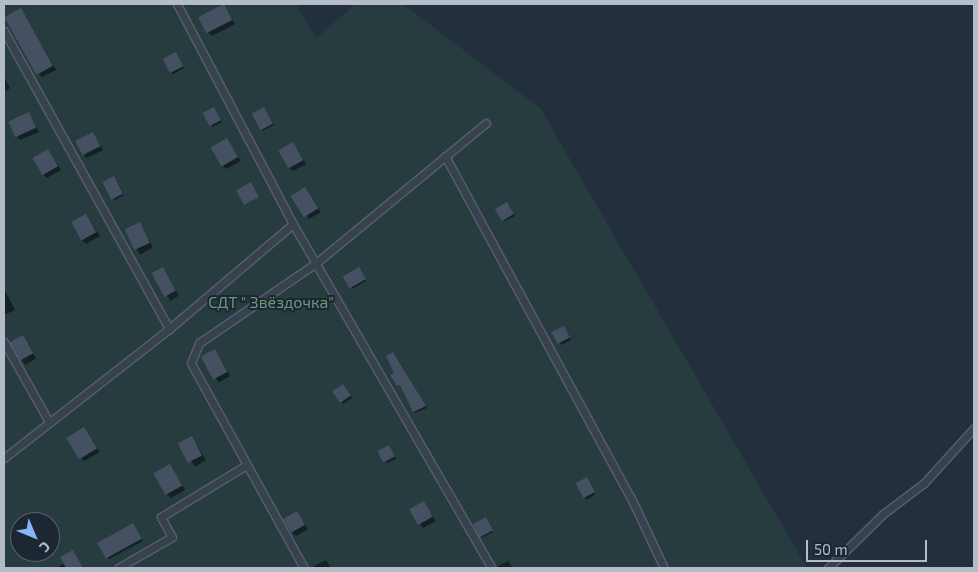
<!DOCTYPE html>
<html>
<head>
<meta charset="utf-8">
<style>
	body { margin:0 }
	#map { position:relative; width:978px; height:572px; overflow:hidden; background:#242f3e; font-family:"Exo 2",sans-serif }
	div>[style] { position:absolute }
	.green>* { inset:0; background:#263c3f }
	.shadow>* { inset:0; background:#0007; transform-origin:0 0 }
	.building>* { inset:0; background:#455162; transform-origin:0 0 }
	.roads { filter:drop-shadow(1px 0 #565f6c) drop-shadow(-1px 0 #565f6c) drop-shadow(0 1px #565f6c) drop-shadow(0 -1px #565f6c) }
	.lane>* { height:7px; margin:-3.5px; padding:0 3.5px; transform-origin:3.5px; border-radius:3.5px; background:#38414e }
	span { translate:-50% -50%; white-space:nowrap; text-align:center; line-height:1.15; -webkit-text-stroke:4px #1d2633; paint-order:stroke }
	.park-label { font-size:16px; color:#6b9a76 }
	.frame { position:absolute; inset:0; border:5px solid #b4bcc9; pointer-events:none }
	.north { position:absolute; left:10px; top:512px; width:50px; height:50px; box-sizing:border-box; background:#1d2633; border:1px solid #59626f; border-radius:50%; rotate:135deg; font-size:14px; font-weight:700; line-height:20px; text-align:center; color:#b4bcc9 }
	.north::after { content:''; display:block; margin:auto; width:18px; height:22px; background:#8ab4f8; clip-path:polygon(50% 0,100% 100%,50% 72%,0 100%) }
	.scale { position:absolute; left:806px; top:540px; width:121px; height:22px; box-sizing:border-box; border:2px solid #b4bcc9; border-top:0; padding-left:6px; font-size:15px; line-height:18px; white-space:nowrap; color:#b4bcc9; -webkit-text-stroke:4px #1d2633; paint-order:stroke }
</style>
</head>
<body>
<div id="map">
	<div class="green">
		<div style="clip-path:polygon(evenodd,4px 4px,296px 4px,316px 38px,356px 4px,403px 4px,540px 108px,807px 568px,4px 568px,4px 4px,20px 522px,50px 522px,50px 552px,20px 552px,20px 522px)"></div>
	</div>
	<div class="shadow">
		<div style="clip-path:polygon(223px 5px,235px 24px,212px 36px,208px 32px)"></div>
		<div style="clip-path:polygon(21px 9px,56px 70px,42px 77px,38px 73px)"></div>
		<div style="clip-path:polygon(177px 55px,184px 68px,173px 74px,171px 72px)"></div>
		<div style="clip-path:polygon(4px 77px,10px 88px,4px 92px)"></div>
		<div style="clip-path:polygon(214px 108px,222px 122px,212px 127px,210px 125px)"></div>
		<div style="clip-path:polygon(264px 108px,274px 125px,262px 131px,261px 130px)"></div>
		<div style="clip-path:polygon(29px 114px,39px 132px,20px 140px,16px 136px)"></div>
		<div style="clip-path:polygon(93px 134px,103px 150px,87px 158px,83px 154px)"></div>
		<div style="clip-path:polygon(227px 139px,241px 161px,226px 169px,222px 165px)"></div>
		<div style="clip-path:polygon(293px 143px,306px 164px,293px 171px,289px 167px)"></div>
		<div style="clip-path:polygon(48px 150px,61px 170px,47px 178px,43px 174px)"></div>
		<div style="clip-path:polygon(116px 180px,124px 195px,115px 200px,113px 199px)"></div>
		<div style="clip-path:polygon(308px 193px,321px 212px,309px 219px,293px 196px)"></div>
		<div style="clip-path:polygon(509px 205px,515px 216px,505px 221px,503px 220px)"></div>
		<div style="clip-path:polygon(86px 216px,100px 236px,86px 244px,82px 240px)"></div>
		<div style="left:139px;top:224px;width:27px;height:15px;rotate:59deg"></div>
		<div style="left:163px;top:269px;width:31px;height:10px;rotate:59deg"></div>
		<div style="clip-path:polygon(361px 270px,366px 281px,352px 289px,344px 277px)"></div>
		<div style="clip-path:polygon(4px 289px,15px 310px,4px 315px)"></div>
		<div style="clip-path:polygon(565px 329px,571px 340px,561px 345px,554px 333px)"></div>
		<div style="left:23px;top:337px;width:25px;height:13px;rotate:58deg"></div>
		<div style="left:215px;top:350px;width:30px;height:13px;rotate:60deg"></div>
		<div style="clip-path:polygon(395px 355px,427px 408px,415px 413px,401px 386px,398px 385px)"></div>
		<div style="clip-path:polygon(345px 387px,352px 398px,343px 404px,334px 392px)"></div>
		<div style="clip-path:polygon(84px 428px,100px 452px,84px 461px,80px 457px)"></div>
		<div style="left:192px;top:437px;width:27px;height:13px;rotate:59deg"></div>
		<div style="clip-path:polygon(390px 448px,396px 459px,387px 463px,385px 462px)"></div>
		<div style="clip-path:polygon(169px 466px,185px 490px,171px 498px,167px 494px)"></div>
		<div style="clip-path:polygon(588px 481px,595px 494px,587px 500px,585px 498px)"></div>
		<div style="clip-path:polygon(424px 503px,436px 521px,423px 528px,411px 509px)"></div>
		<div style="clip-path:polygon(297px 512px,308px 529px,296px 536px,292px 532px)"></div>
		<div style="clip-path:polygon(487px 520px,493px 532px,483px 537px,481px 536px)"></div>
		<div style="clip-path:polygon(134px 526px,143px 541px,109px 559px,107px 557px)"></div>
		<div style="clip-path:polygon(75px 555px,83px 568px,56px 568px,65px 563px)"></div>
		<div style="clip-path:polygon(326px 560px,331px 568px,315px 568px,314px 566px)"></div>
		<div style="clip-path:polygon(508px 561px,513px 568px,499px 568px,498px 566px)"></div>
	</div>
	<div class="building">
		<div style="left:224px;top:4px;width:18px;height:29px;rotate:63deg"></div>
		<div style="left:21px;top:8px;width:66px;height:19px;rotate:61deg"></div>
		<div style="left:176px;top:52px;width:16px;height:15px;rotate:63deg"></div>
		<div style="left:214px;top:107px;width:15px;height:13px;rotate:62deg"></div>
		<div style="left:264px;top:107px;width:19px;height:14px;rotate:62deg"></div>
		<div style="left:29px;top:112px;width:17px;height:23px;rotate:65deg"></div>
		<div style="left:93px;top:132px;width:16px;height:20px;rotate:63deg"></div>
		<div style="left:227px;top:138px;width:22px;height:19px;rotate:60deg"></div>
		<div style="left:293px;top:142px;width:21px;height:17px;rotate:61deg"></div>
		<div style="left:48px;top:149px;width:20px;height:18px;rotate:60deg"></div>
		<div style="left:114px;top:176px;width:20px;height:13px;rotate:63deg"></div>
		<div style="left:251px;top:182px;width:17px;height:17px;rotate:62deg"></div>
		<div style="left:305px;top:187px;width:25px;height:17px;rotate:58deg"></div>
		<div style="left:507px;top:202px;width:14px;height:14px;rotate:60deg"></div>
		<div style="left:86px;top:214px;width:21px;height:17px;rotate:61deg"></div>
		<div style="left:140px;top:222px;width:23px;height:17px;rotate:65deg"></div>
		<div style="left:163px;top:267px;width:27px;height:13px;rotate:62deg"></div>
		<div style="left:359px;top:267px;width:14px;height:19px;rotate:60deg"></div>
		<div style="left:564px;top:326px;width:13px;height:14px;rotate:63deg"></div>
		<div style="left:23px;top:335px;width:21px;height:15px;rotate:61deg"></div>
		<div style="left:215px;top:349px;width:26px;height:16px;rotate:62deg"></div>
		<div style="clip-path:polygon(393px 352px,426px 406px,413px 412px,400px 385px,397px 386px,390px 375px,394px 373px,386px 356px)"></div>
		<div style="left:343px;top:384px;width:14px;height:13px;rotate:56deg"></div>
		<div style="left:84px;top:427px;width:25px;height:21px;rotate:58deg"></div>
		<div style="left:192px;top:436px;width:22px;height:16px;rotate:63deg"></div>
		<div style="left:389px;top:445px;width:13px;height:13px;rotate:63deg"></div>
		<div style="left:170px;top:464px;width:25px;height:19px;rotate:61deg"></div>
		<div style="left:587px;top:477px;width:17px;height:13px;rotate:62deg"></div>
		<div style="left:424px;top:501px;width:18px;height:17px;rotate:61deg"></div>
		<div style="left:297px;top:511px;width:16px;height:16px;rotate:60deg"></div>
		<div style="left:486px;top:517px;width:15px;height:15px;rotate:62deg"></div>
		<div style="left:133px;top:523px;width:18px;height:41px;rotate:61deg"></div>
		<div style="clip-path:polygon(73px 550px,83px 568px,66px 568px,60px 557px)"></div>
	</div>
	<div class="roads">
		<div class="lane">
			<div style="left:177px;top:4px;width:249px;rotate:62.2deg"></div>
			<div style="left:293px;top:224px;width:397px;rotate:60deg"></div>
			<div style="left:4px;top:31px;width:341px;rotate:61deg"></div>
			<div style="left:445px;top:156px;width:389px;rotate:61.5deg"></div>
			<div style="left:631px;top:498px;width:77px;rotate:64.8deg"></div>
			<div style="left:4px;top:342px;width:92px;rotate:60.6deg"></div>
			<div style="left:4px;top:458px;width:209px;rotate:-38deg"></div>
			<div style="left:169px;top:329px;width:162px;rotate:-40.3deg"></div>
			<div style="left:118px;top:568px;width:62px;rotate:-29.9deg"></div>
			<div style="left:172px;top:537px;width:23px;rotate:-119deg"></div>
			<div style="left:161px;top:517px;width:98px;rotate:-31.3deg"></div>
			<div style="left:304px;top:568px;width:234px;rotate:-118.9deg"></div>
			<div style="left:191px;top:363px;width:22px;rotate:-68deg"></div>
			<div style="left:199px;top:343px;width:142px;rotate:-34.4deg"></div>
			<div style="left:316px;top:263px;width:220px;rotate:-39.5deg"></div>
			<div style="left:828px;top:568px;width:77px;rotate:-44.5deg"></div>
			<div style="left:883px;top:514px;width:51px;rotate:-37.1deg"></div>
			<div style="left:924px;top:483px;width:74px;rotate:-47.7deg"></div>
		</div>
	</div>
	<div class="park-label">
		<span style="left:271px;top:302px">СДТ " Звёздочка"</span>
	</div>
	<div class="frame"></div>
	<div class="north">С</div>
	<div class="scale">50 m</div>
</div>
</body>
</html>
